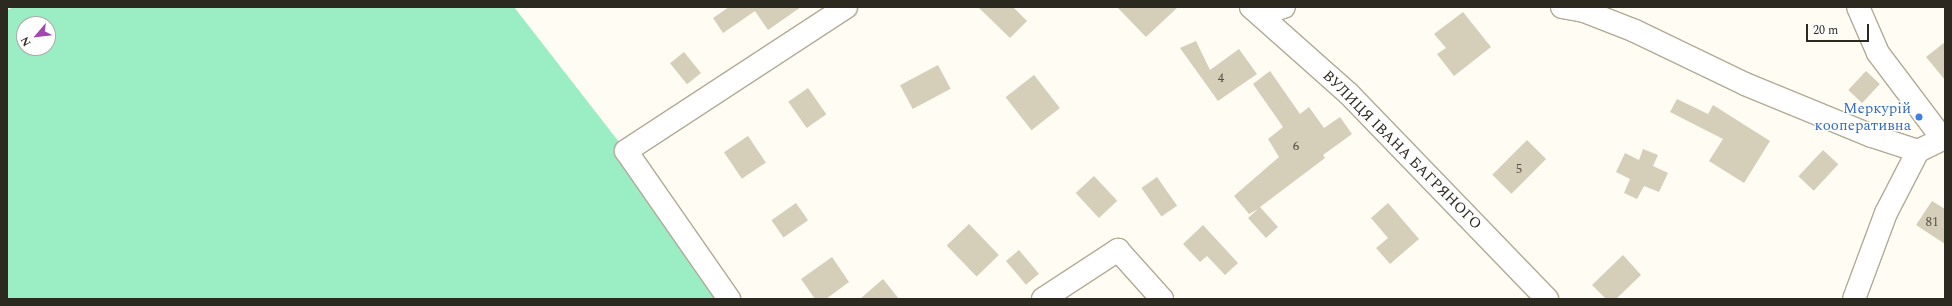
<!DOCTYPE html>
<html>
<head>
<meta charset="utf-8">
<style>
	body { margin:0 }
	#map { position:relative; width:1952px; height:306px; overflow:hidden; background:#fefcf3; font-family:Spectral,serif }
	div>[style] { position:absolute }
	.green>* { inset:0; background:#9bedc4 }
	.building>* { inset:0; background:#d5ceb9; transform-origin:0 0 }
	.roads { filter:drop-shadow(1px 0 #b1ab96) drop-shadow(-1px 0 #b1ab96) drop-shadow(0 1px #b1ab96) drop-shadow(0 -1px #b1ab96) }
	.minor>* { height:22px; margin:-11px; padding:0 11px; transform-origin:11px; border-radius:11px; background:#fff }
	.dots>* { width:11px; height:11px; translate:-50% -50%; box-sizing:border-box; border:2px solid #fff; border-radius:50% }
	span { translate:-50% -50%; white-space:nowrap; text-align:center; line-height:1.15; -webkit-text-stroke:3px #fff; paint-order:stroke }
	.number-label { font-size:13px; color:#565247 }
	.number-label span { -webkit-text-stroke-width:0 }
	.shop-label { font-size:15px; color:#366cbe }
	.right { translate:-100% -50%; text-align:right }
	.street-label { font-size:15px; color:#2c2921 }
	.frame { position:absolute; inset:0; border:8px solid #2c2921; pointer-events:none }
	.north { position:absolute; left:16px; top:16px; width:40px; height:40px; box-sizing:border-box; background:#fff; border:1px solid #aba9a6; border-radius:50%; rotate:242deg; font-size:11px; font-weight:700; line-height:16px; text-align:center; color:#2c2921 }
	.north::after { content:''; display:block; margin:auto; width:14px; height:18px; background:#a247b1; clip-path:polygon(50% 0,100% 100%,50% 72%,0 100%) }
	.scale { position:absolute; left:1806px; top:24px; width:63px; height:18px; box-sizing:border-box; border:2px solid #2c2921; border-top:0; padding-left:5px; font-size:12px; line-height:14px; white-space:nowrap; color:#2c2921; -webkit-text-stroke:3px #fff; paint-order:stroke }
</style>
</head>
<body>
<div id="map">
	<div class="green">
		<div style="clip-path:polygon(evenodd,14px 7px,514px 7px,626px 151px,729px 299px,7px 299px,7px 10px,14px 7px,24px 24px,48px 24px,48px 48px,24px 48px,24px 24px)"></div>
	</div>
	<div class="building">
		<div style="clip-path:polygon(729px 7px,801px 7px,768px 30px,755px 11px,723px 33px,713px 18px)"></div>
		<div style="clip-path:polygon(978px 7px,1013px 7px,1027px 21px,1010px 38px)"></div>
		<div style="clip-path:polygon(1117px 7px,1178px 7px,1146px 37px)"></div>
		<div style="clip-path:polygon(1463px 12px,1491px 47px,1454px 76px,1437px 54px,1446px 48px,1434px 34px)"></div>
		<div style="clip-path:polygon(1196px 41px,1210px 70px,1239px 49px,1257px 74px,1218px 101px,1180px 48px)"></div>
		<div style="clip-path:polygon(1945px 42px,1945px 80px,1926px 57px)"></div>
		<div style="left:684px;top:52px;width:27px;height:18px;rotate:51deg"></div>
		<div style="left:938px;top:65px;width:27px;height:43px;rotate:62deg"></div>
		<div style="clip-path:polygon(1270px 71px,1300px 114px,1309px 107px,1324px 128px,1340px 117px,1352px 134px,1323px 155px,1325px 158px,1260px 207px,1278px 227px,1266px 238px,1248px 218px,1258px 209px,1249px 214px,1234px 196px,1279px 157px,1268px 139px,1283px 127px,1253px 84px)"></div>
		<div style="left:1866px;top:71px;width:19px;height:26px;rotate:43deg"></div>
		<div style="left:1034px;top:75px;width:42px;height:36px;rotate:52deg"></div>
		<div style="left:808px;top:88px;width:32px;height:24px;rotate:55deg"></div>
		<div style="clip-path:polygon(1677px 99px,1708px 114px,1713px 105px,1770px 141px,1744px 183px,1709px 161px,1723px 139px,1670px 112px)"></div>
		<div style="left:748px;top:136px;width:32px;height:29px;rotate:56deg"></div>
		<div style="left:1527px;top:140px;width:27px;height:49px;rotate:45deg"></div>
		<div style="clip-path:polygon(1643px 149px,1658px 155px,1653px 166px,1668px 173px,1659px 192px,1644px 186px,1637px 199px,1624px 193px,1630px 179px,1616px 172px,1625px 153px,1639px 160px)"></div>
		<div style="left:1823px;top:150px;width:21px;height:36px;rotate:43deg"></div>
		<div style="left:1094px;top:176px;width:34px;height:25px;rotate:47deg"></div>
		<div style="left:1157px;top:177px;width:35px;height:19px;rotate:55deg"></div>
		<div style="clip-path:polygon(1932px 201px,1945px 209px,1945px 244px,1916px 225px)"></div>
		<div style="left:796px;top:203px;width:21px;height:30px;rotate:55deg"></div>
		<div style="clip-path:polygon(1388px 203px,1419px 239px,1390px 264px,1376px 248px,1388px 238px,1371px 218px)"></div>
		<div style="left:969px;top:224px;width:43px;height:31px;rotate:46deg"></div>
		<div style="clip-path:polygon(1203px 225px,1238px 263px,1225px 275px,1207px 256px,1200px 262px,1183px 244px)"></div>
		<div style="left:1019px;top:250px;width:31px;height:17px;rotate:50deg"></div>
		<div style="clip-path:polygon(1623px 255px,1641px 275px,1616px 299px,1606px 299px,1592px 285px)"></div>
		<div style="clip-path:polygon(832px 257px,849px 282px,826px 299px,815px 299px,801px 279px)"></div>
		<div style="clip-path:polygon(883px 279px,899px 299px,860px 299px)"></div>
	</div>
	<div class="roads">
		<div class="minor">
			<div style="left:1251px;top:7px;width:131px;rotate:41.6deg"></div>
			<div style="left:1349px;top:94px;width:285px;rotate:46deg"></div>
			<div style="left:1562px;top:7px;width:22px;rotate:10deg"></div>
			<div style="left:1584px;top:11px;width:55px;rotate:21.4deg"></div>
			<div style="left:1635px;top:31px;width:122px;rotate:25.7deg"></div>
			<div style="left:1745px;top:84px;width:137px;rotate:22.3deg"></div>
			<div style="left:1872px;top:136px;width:48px;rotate:18.1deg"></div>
			<div style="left:1858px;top:7px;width:50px;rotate:66.5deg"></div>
			<div style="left:1878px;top:53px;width:106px;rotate:53deg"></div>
			<div style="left:1262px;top:14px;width:23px;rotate:-18deg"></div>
			<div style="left:729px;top:299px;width:180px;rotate:-124.8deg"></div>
			<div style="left:626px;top:151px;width:263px;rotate:-33.2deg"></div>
			<div style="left:1043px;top:299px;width:90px;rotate:-33.2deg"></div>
			<div style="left:1118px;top:250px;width:66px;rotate:48.1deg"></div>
			<div style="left:1854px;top:299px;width:92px;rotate:-69.6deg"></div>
			<div style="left:1886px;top:213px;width:70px;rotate:-62.7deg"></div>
			<div style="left:1918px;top:151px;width:30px;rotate:-26deg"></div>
		</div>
	</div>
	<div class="dots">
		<div style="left:1919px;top:117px;background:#3f7fe0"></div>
	</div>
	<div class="number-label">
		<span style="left:1221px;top:78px">4</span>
		<span style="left:1296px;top:146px">6</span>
		<span style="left:1519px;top:169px">5</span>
		<span style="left:1932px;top:222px">81</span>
	</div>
	<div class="shop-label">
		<span class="right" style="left:1911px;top:117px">Меркурій<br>кооперативна</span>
	</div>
	<div class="street-label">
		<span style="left:1402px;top:150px;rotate:45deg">ВУЛИЦЯ ІВАНА БАГРЯНОГО</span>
	</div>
	<div class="frame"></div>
	<div class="north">N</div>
	<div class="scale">20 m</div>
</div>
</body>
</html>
